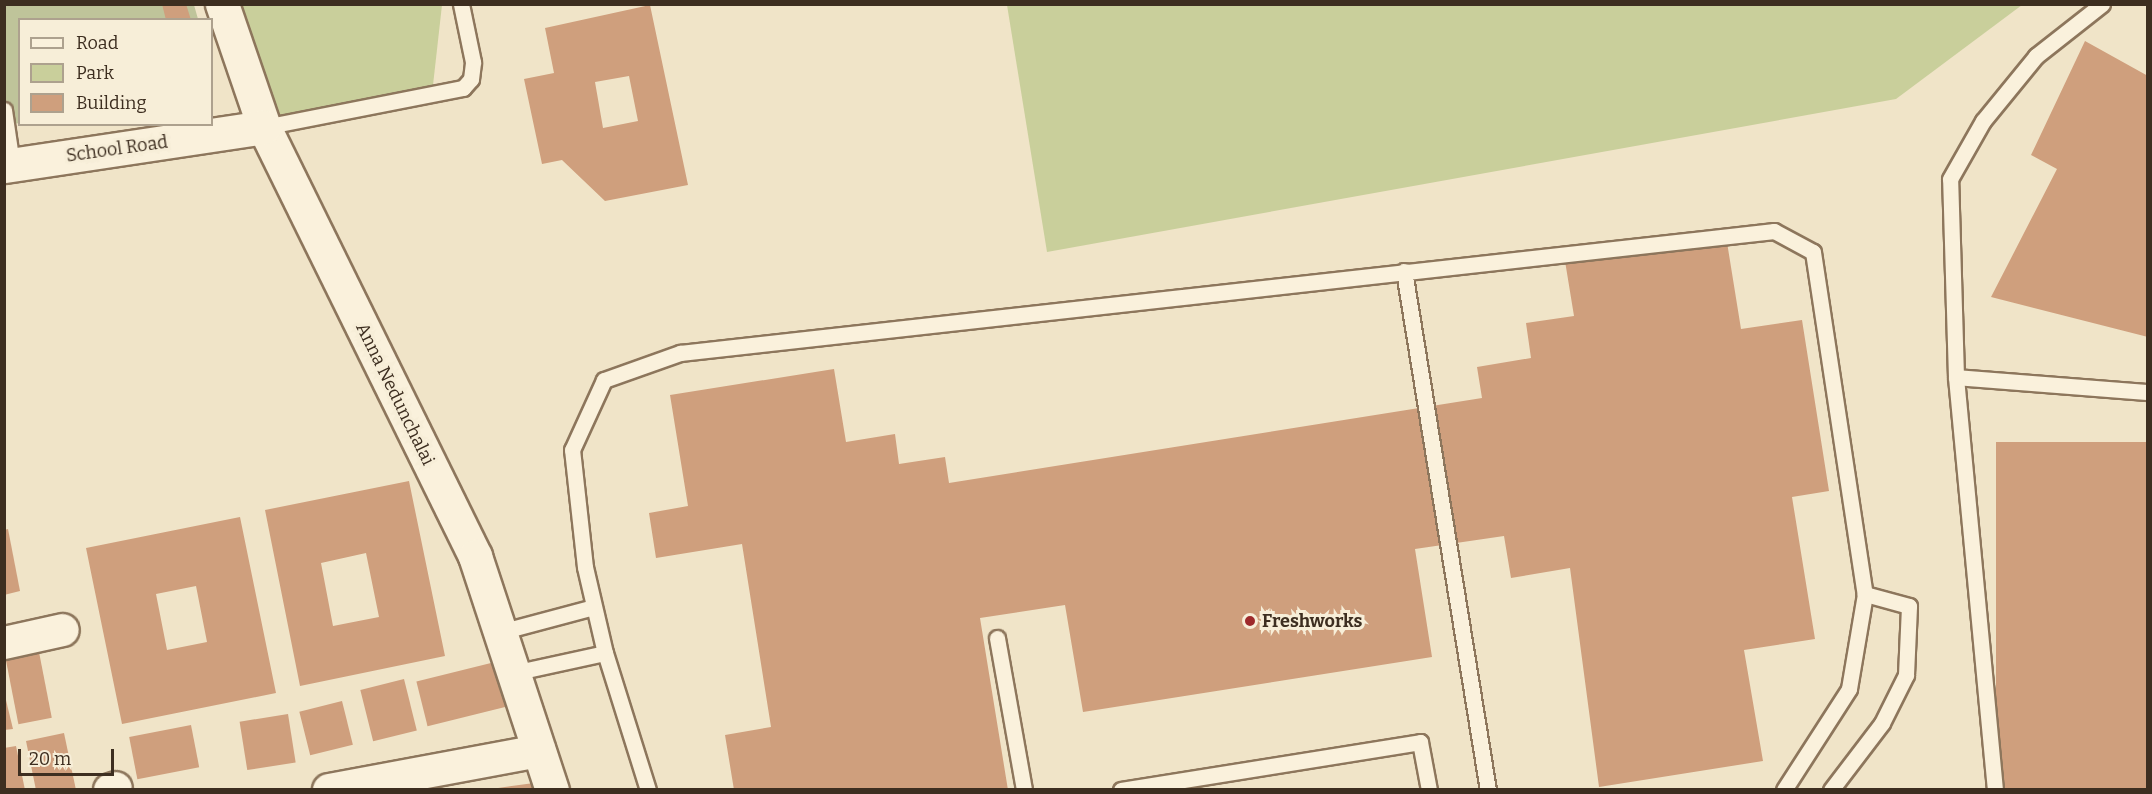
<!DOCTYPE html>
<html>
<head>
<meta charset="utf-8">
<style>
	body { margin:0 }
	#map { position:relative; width:2152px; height:794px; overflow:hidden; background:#f0e4c8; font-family:Bitter,serif }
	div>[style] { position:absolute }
	.green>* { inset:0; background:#c9cf9b }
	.cemetery>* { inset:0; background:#bfc49a }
	.building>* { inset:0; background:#cf9f7d; transform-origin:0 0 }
	.roads { filter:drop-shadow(2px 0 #8d765c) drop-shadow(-2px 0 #8d765c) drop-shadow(0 2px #8d765c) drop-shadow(0 -2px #8d765c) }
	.lane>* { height:15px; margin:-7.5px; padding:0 7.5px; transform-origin:7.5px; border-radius:7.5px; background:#faf1dc }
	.street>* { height:32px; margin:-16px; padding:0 16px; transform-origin:16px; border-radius:16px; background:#faf1dc }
	.secondary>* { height:33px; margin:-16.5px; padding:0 16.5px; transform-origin:16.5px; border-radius:16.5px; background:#faf1dc }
	.dots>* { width:16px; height:16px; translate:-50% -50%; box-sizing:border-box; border:3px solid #f7eed8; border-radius:50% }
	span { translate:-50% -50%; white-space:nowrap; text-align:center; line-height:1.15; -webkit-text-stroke:6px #f7eed8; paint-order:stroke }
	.street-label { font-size:18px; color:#3d2e20 }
	.poi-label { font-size:18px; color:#3d2e20; font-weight:700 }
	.left { translate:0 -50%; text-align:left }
	.frame { position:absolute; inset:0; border:6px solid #3d2e20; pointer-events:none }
	.legend { position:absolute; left:18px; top:18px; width:195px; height:108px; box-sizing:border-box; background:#f7eed8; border:2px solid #ada18e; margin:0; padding:8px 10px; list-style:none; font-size:18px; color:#3d2e20 }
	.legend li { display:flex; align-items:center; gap:12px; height:30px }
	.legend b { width:30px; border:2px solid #ada18e }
	.scale { position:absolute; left:18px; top:749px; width:96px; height:27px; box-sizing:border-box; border:3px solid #3d2e20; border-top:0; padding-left:8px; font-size:18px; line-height:21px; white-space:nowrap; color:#3d2e20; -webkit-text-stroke:4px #f7eed8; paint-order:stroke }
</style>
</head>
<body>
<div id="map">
	<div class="green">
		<div style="clip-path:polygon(234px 5px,442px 5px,432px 94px,267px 120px)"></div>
		<div style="clip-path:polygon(1007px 5px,1007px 4px,2022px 5px,1896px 99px,1047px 252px)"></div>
	</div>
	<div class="cemetery">
		<div style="clip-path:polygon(5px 5px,194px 5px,198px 19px,20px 20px,19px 123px,5px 126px)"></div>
	</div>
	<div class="building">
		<div style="clip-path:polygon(162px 4px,186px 4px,191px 20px,166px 20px)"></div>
		<div style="clip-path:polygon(evenodd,650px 5px,688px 185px,605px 201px,562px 160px,542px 164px,524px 79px,554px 73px,545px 28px,650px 5px,629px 76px,638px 121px,603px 128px,595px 82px,629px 76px)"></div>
		<div style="clip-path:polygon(2085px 41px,2148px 76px,2148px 337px,1991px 297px,2057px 169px,2031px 155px)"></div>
		<div style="clip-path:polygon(1726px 236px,1741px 329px,1802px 320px,1829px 491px,1792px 497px,1815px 639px,1744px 650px,1763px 761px,1599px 787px,1570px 568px,1511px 578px,1504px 536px,1415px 549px,1432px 657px,1083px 712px,1065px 605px,980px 618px,1008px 790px,734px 790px,725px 735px,771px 727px,742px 544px,656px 558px,649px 513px,688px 506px,670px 395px,834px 369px,846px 442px,895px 434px,899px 464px,945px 457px,949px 483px,1482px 398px,1477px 367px,1531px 358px,1526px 323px,1574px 316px,1565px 261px)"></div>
		<div style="left:2148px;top:442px;width:348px;height:152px;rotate:90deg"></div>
		<div style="clip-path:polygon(evenodd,409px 481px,445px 656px,300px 686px,265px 510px,409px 481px,366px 553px,379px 617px,333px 626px,321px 563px,366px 553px)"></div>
		<div style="clip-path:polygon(evenodd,240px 517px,276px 693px,122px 724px,86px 548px,240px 517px,196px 586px,207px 642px,167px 650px,156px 594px,196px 586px)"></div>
		<div style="clip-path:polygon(8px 529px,20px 591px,4px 595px,4px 530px)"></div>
		<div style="left:39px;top:652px;width:67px;height:34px;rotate:79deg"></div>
		<div style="left:495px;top:662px;width:46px;height:81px;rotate:76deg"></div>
		<div style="left:404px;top:679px;width:53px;height:45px;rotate:76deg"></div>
		<div style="clip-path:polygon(4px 692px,13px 729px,4px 730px)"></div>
		<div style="left:342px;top:701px;width:45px;height:44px;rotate:76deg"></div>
		<div style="left:288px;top:714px;width:49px;height:49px;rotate:81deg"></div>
		<div style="left:191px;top:725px;width:43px;height:63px;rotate:79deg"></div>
		<div style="clip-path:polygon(64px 733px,76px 790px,36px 790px,26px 741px)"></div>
		<div style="clip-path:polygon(16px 746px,25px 790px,4px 790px,4px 748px)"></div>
		<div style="clip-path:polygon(534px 783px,535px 790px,498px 790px,498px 788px)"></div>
	</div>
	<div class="roads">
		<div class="lane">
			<div style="left:4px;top:110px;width:55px;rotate:81.6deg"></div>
			<div style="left:264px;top:127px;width:203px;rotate:-11.1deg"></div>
			<div style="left:463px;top:88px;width:12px;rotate:-48deg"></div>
			<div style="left:471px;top:79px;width:17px;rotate:-83deg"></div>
			<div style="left:473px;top:62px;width:59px;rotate:-101.7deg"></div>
			<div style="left:1404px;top:271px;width:526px;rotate:80.81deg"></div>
			<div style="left:1956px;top:377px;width:193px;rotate:4.5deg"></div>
			<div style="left:500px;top:632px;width:97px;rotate:-14.9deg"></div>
			<div style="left:997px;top:638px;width:154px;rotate:79.9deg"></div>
			<div style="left:513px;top:673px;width:94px;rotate:-12.3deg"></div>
			<div style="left:648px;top:790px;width:144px;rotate:-107.4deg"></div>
			<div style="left:605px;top:653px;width:88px;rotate:-103.1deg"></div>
			<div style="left:585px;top:567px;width:118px;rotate:-96.3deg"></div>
			<div style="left:572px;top:450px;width:77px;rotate:-65.4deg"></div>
			<div style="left:604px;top:380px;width:81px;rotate:-19.6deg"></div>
			<div style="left:680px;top:353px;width:1101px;rotate:-6.36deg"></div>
			<div style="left:1774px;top:231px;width:44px;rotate:28.3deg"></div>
			<div style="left:1813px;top:252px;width:346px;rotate:81.4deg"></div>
			<div style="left:1865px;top:594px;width:96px;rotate:99.6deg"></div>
			<div style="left:1849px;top:689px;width:120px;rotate:122.8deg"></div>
			<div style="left:1121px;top:790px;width:303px;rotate:-9.1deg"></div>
			<div style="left:1420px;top:742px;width:49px;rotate:79.4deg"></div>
			<div style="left:1831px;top:790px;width:84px;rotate:-52.7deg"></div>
			<div style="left:1882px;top:723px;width:54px;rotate:-63.4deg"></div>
			<div style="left:1906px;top:675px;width:69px;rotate:-87.5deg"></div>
			<div style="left:1909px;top:606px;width:46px;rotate:-164.7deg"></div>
			<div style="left:1995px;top:790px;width:415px;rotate:-95.4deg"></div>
			<div style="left:1956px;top:377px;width:198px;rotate:-91.7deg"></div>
			<div style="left:1950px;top:179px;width:67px;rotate:-60.4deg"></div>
			<div style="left:1983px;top:121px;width:84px;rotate:-50.8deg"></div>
			<div style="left:2036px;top:56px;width:84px;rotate:-38.2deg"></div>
		</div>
		<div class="street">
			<div style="left:4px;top:643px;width:60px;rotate:-12.4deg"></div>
			<div style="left:110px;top:790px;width:6px;rotate:-18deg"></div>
			<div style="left:329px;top:790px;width:214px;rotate:-10.5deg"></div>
		</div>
		<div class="secondary">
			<div style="left:222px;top:4px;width:130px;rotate:71.1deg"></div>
			<div style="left:264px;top:127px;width:478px;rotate:63.8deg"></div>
			<div style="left:475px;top:556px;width:246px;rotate:71.8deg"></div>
			<div style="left:4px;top:166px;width:263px;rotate:-8.5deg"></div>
		</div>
	</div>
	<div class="dots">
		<div style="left:1250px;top:621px;background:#9e2a2b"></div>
	</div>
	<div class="street-label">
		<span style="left:117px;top:149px;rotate:-8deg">School Road</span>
		<span style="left:395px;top:394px;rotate:64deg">Anna Nedunchalai</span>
	</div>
	<div class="poi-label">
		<span class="left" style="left:1262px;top:621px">Freshworks</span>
	</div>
	<div class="frame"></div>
	<ul class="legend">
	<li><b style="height:8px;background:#faf1dc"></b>Road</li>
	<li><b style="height:16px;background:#c9cf9b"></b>Park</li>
	<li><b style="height:16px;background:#cf9f7d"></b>Building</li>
	</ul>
	<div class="scale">20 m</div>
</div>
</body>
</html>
